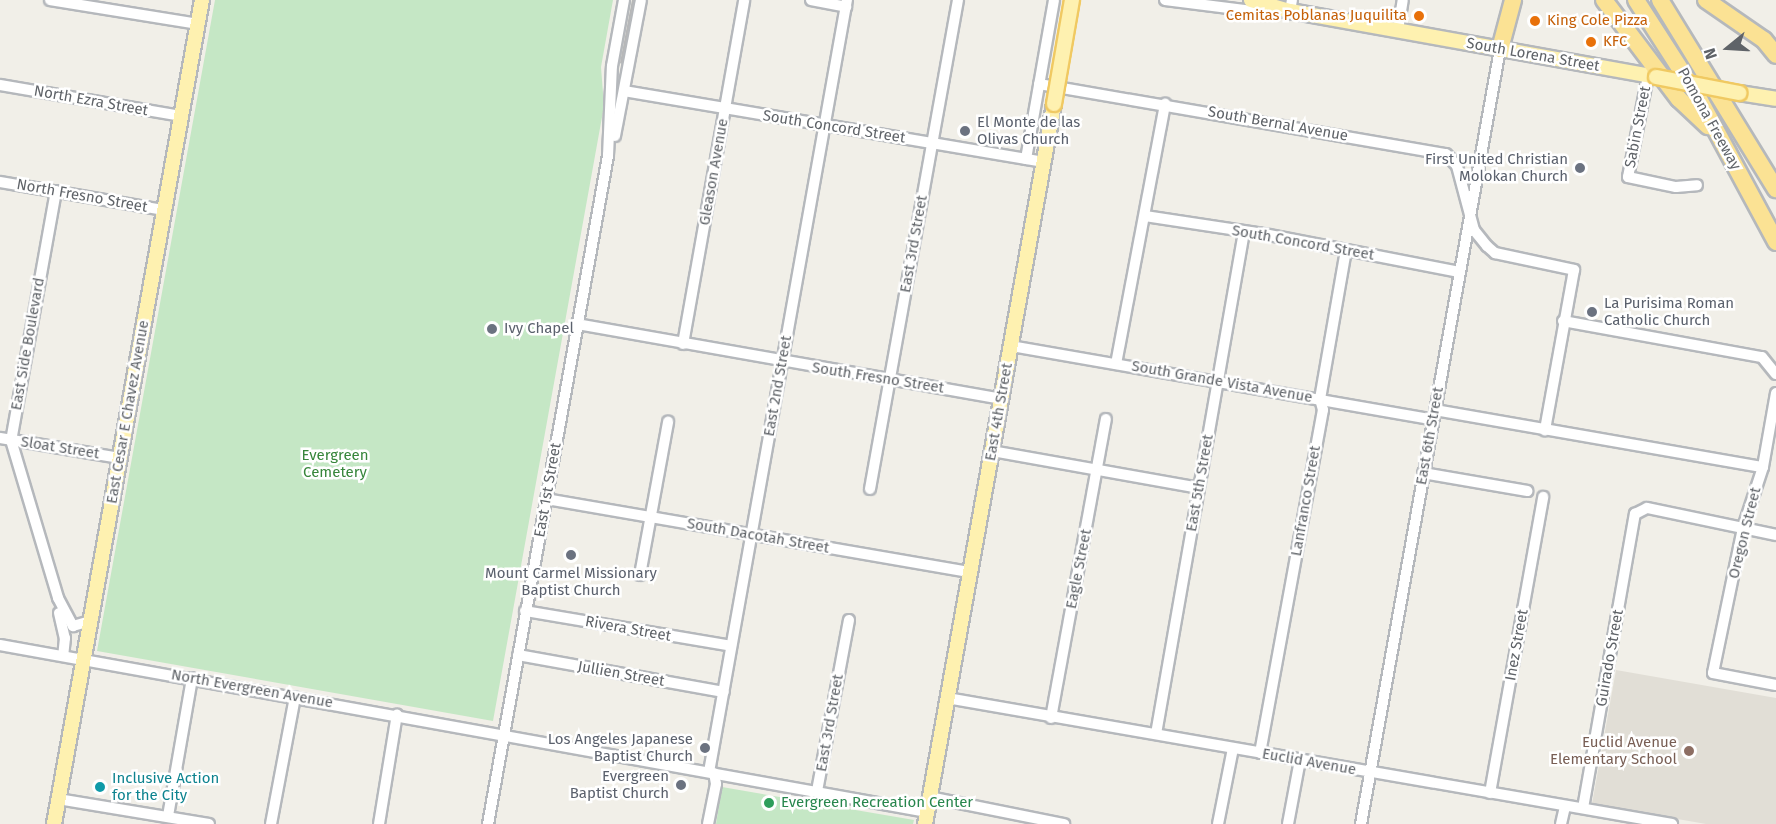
<!DOCTYPE html>
<html>
<head>
<meta charset="utf-8">
<style>
	body { margin:0 }
	#map { position:relative; width:1776px; height:824px; overflow:hidden; background:#f1efe8; font-family:"Fira Sans",sans-serif }
	div>[style] { position:absolute }
	.education>* { inset:0; background:#e1ded6 }
	.green>* { inset:0; background:#c5e7c5 }
	.roads { filter:drop-shadow(2px 0 #b5b8bc) drop-shadow(-2px 0 #b5b8bc) drop-shadow(0 2px #b5b8bc) drop-shadow(0 -2px #b5b8bc) }
	.minor>* { height:10px; margin:-5px; padding:0 5px; transform-origin:5px; border-radius:5px; background:#fff }
	.major>* { height:14px; margin:-7px; padding:0 7px; transform-origin:7px; border-radius:7px; background:#fef1b0 }
	.highway>* { height:16px; margin:-8px; padding:0 8px; transform-origin:8px; border-radius:8px; background:#fbe294 }
	.tram>* { height:1.5px; margin:-0.75px; padding:0 0.75px; transform-origin:0.75px; border-radius:0.75px; background:#b6b7b8 }
	.bridges { filter:drop-shadow(2px 0 #f0c962) drop-shadow(-2px 0 #f0c962) drop-shadow(0 2px #f0c962) drop-shadow(0 -2px #f0c962) }
	.major-bridge>* { height:14px; margin:-7px; padding:0 7px; transform-origin:7px; border-radius:7px; background:#fef1b0 }
	.dots>* { width:16px; height:16px; translate:-50% -50%; box-sizing:border-box; border:3px solid #fff; border-radius:50% }
	span { translate:-50% -50%; white-space:nowrap; text-align:center; line-height:1.15; -webkit-text-stroke:5px #fff; paint-order:stroke }
	.food-label { font-size:15px; color:#c56008 }
	.right { translate:-100% -50%; text-align:right }
	.left { translate:0 -50%; text-align:left }
	.street-label { font-size:15px; color:#5f6368 }
	.worship-label { font-size:15px; color:#5b616d }
	.park-label { font-size:15px; color:#37863b }
	.education-label { font-size:15px; color:#785e54 }
	.culture-label { font-size:15px; color:#0d838f }
	.leisure-label { font-size:15px; color:#27864d }
	.north { position:absolute; left:1698px; top:18px; width:60px; height:60px; -webkit-text-stroke:4px #fff; paint-order:stroke; rotate:252deg; font-size:16px; font-weight:700; line-height:24px; text-align:center; color:#5f6368 }
	.north::after { content:''; display:block; margin:auto; width:21px; height:27px; background:#5f6368; clip-path:polygon(50% 0,100% 100%,50% 72%,0 100%) }
</style>
</head>
<body>
<div id="map">
	<div class="education">
		<div style="clip-path:polygon(1616px 670px,1776px 698px,1776px 824px,1706px 824px,1592px 804px)"></div>
	</div>
	<div class="green">
		<div style="clip-path:polygon(215px 0,613px 0,601px 67px,604px 106px,493px 721px,97px 651px)"></div>
		<div style="clip-path:polygon(722px 787px,914px 820px,913px 824px,716px 824px)"></div>
	</div>
	<div class="roads">
		<div class="minor">
			<div style="left:50px;top:0;width:150px;rotate:9.2deg"></div>
			<div style="left:811px;top:0;width:36px;rotate:11deg"></div>
			<div style="left:1165px;top:0;width:96px;rotate:7.2deg"></div>
			<div style="left:1260px;top:12px;width:30px;rotate:-2deg"></div>
			<div style="left:1290px;top:11px;width:11px;rotate:-80deg"></div>
			<div style="left:1398px;top:30px;width:30px;rotate:-81deg"></div>
			<div style="left:1648px;top:76px;width:103px;rotate:101.2deg"></div>
			<div style="left:1628px;top:177px;width:49px;rotate:11.8deg"></div>
			<div style="left:1676px;top:187px;width:21px;rotate:-5deg"></div>
			<div style="left:1039px;top:84px;width:413px;rotate:9.8deg"></div>
			<div style="left:1446px;top:154px;width:16px;rotate:47deg"></div>
			<div style="left:1457px;top:166px;width:66px;rotate:75.1deg"></div>
			<div style="left:1474px;top:230px;width:21px;rotate:51deg"></div>
			<div style="left:1487px;top:246px;width:11px;rotate:41deg"></div>
			<div style="left:1495px;top:253px;width:81px;rotate:12.1deg"></div>
			<div style="left:1574px;top:270px;width:163px;rotate:100.3deg"></div>
			<div style="left:0;top:85px;width:184px;rotate:9.7deg"></div>
			<div style="left:624px;top:91px;width:426px;rotate:9.6deg"></div>
			<div style="left:615px;top:136px;width:138px;rotate:-79.2deg"></div>
			<div style="left:1026px;top:159px;width:161px;rotate:-80deg"></div>
			<div style="left:0;top:182px;width:166px;rotate:9.7deg"></div>
			<div style="left:56px;top:191px;width:253px;rotate:100.2deg"></div>
			<div style="left:11px;top:440px;width:165px;rotate:73.4deg"></div>
			<div style="left:58px;top:598px;width:32px;rotate:62deg"></div>
			<div style="left:73px;top:626px;width:18px;rotate:-16deg"></div>
			<div style="left:1145px;top:216px;width:120px;rotate:8.6deg"></div>
			<div style="left:1264px;top:234px;width:199px;rotate:11deg"></div>
			<div style="left:1563px;top:321px;width:202px;rotate:10.3deg"></div>
			<div style="left:1762px;top:357px;width:22px;rotate:51deg"></div>
			<div style="left:577px;top:324px;width:431px;rotate:10deg"></div>
			<div style="left:683px;top:344px;width:349px;rotate:-79.9deg"></div>
			<div style="left:1011px;top:346px;width:428px;rotate:9.9deg"></div>
			<div style="left:1116px;top:364px;width:265px;rotate:-79.3deg"></div>
			<div style="left:1776px;top:393px;width:75px;rotate:100deg"></div>
			<div style="left:1763px;top:467px;width:64px;rotate:108.2deg"></div>
			<div style="left:1743px;top:528px;width:148px;rotate:101.7deg"></div>
			<div style="left:1713px;top:673px;width:64px;rotate:10.8deg"></div>
			<div style="left:1435px;top:410px;width:333px;rotate:9.9deg"></div>
			<div style="left:0;top:438px;width:121px;rotate:9.5deg"></div>
			<div style="left:992px;top:451px;width:210px;rotate:10.1deg"></div>
			<div style="left:1423px;top:473px;width:106px;rotate:9.8deg"></div>
			<div style="left:870px;top:489px;width:497px;rotate:-79.8deg"></div>
			<div style="left:546px;top:499px;width:430px;rotate:9.8deg"></div>
			<div style="left:640px;top:575px;width:156px;rotate:-79.6deg"></div>
			<div style="left:525px;top:611px;width:209px;rotate:9.6deg"></div>
			<div style="left:59px;top:613px;width:26px;rotate:77deg"></div>
			<div style="left:65px;top:638px;width:18px;rotate:96deg"></div>
			<div style="left:0;top:645px;width:942px;rotate:10.21deg"></div>
			<div style="left:518px;top:655px;width:209px;rotate:10.2deg"></div>
			<div style="left:947px;top:698px;width:736px;rotate:9.86deg"></div>
			<div style="left:1051px;top:718px;width:304px;rotate:-79.6deg"></div>
			<div style="left:1156px;top:734px;width:510px;rotate:-80.06deg"></div>
			<div style="left:1260px;top:753px;width:349px;rotate:-79.6deg"></div>
			<div style="left:1323px;top:410px;width:11px;rotate:-105deg"></div>
			<div style="left:1320px;top:399px;width:151px;rotate:-80.1deg"></div>
			<div style="left:709px;top:772px;width:784px;rotate:-79.87deg"></div>
			<div style="left:817px;top:791px;width:174px;rotate:-79.4deg"></div>
			<div style="left:1490px;top:793px;width:301px;rotate:-79.8deg"></div>
			<div style="left:929px;top:797px;width:138px;rotate:11.3deg"></div>
			<div style="left:58px;top:799px;width:153px;rotate:9.4deg"></div>
			<div style="left:1583px;top:808px;width:299px;rotate:-80deg"></div>
			<div style="left:1635px;top:514px;width:13px;rotate:-27deg"></div>
			<div style="left:1647px;top:508px;width:132px;rotate:11.8deg"></div>
			<div style="left:168px;top:816px;width:140px;rotate:-80.1deg"></div>
			<div style="left:271px;top:824px;width:129px;rotate:-79.3deg"></div>
			<div style="left:379px;top:824px;width:111px;rotate:-80.7deg"></div>
			<div style="left:488px;top:824px;width:679px;rotate:-79.82deg"></div>
			<div style="left:608px;top:156px;width:90px;rotate:-87.5deg"></div>
			<div style="left:612px;top:66px;width:67px;rotate:-79.7deg"></div>
			<div style="left:708px;top:824px;width:41px;rotate:-78.7deg"></div>
			<div style="left:716px;top:784px;width:11px;rotate:-100deg"></div>
			<div style="left:1218px;top:824px;width:77px;rotate:-78.8deg"></div>
			<div style="left:1288px;top:824px;width:65px;rotate:-79.4deg"></div>
			<div style="left:1361px;top:824px;width:787px;rotate:-79.83deg"></div>
			<div style="left:1561px;top:824px;width:18px;rotate:-77deg"></div>
		</div>
		<div class="major">
			<div style="left:1251px;top:0;width:41px;rotate:15.8deg"></div>
			<div style="left:1290px;top:11px;width:372px;rotate:10.2deg"></div>
			<div style="left:1739px;top:93px;width:37px;rotate:9deg"></div>
			<div style="left:54px;top:824px;width:837px;rotate:-79.82deg"></div>
			<div style="left:925px;top:824px;width:731px;rotate:-79.84deg"></div>
		</div>
		<div class="highway">
			<div style="left:1604px;top:0;width:124px;rotate:52.9deg"></div>
			<div style="left:1679px;top:99px;width:40px;rotate:43deg"></div>
			<div style="left:1636px;top:0;width:113px;rotate:57.3deg"></div>
			<div style="left:1697px;top:95px;width:167px;rotate:61.7deg"></div>
			<div style="left:1660px;top:0;width:222px;rotate:58.5deg"></div>
			<div style="left:1706px;top:0;width:70px;rotate:34.6deg"></div>
			<div style="left:1764px;top:40px;width:19px;rotate:51deg"></div>
			<div style="left:1500px;top:49px;width:51px;rotate:-75.1deg"></div>
		</div>
	</div>
	<div class="tram">
		<div style="left:621px;top:63px;width:64px;rotate:-79.2deg"></div>
	</div>
	<div class="bridges">
		<div class="major-bridge">
			<div style="left:1656px;top:77px;width:85px;rotate:10.9deg"></div>
			<div style="left:1054px;top:104px;width:106px;rotate:-80.2deg"></div>
		</div>
	</div>
	<div class="dots">
		<div style="left:1419px;top:16px;background:#e8710a"></div>
		<div style="left:1535px;top:21px;background:#e8710a"></div>
		<div style="left:1591px;top:42px;background:#e8710a"></div>
		<div style="left:965px;top:131px;background:#6b7280"></div>
		<div style="left:1580px;top:168px;background:#6b7280"></div>
		<div style="left:1592px;top:312px;background:#6b7280"></div>
		<div style="left:492px;top:329px;background:#6b7280"></div>
		<div style="left:571px;top:555px;background:#6b7280"></div>
		<div style="left:705px;top:748px;background:#6b7280"></div>
		<div style="left:1689px;top:751px;background:#8d6e63"></div>
		<div style="left:681px;top:785px;background:#6b7280"></div>
		<div style="left:100px;top:787px;background:#0f9aa8"></div>
		<div style="left:769px;top:803px;background:#2e9e5b"></div>
	</div>
	<div class="food-label">
		<span class="right" style="left:1407px;top:16px">Cemitas Poblanas Juquilita</span>
		<span class="left" style="left:1547px;top:21px">King Cole Pizza</span>
		<span class="left" style="left:1603px;top:42px">KFC</span>
	</div>
	<div class="street-label">
		<span style="left:1533px;top:55px;rotate:10deg">South Lorena Street</span>
		<span style="left:91px;top:101px;rotate:10deg">North Ezra Street</span>
		<span style="left:1709px;top:119px;rotate:61deg">Pomona Freeway</span>
		<span style="left:1278px;top:124px;rotate:10deg">South Bernal Avenue</span>
		<span style="left:834px;top:127px;rotate:9deg">South Concord Street</span>
		<span style="left:1638px;top:127px;rotate:-79deg">Sabin Street</span>
		<span style="left:714px;top:172px;rotate:-80deg">Gleason Avenue</span>
		<span style="left:82px;top:196px;rotate:10deg">North Fresno Street</span>
		<span style="left:1303px;top:243px;rotate:10deg">South Concord Street</span>
		<span style="left:914px;top:244px;rotate:-80deg">East 3rd Street</span>
		<span style="left:28px;top:344px;rotate:-80deg">East Side Boulevard</span>
		<span style="left:878px;top:378px;rotate:9deg">South Fresno Street</span>
		<span style="left:1222px;top:382px;rotate:10deg">South Grande Vista Avenue</span>
		<span style="left:778px;top:386px;rotate:-80deg">East 2nd Street</span>
		<span style="left:128px;top:412px;rotate:-80deg">East Cesar E Chavez Avenue</span>
		<span style="left:999px;top:412px;rotate:-80deg">East 4th Street</span>
		<span style="left:1430px;top:436px;rotate:-80deg">East 6th Street</span>
		<span style="left:60px;top:448px;rotate:9deg">Sloat Street</span>
		<span style="left:1200px;top:483px;rotate:-80deg">East 5th Street</span>
		<span style="left:548px;top:490px;rotate:-80deg">East 1st Street</span>
		<span style="left:1306px;top:501px;rotate:-80deg">Lanfranco Street</span>
		<span style="left:1745px;top:533px;rotate:-76deg">Oregon Street</span>
		<span style="left:758px;top:536px;rotate:10deg">South Dacotah Street</span>
		<span style="left:1079px;top:569px;rotate:-79deg">Eagle Street</span>
		<span style="left:628px;top:629px;rotate:10deg">Rivera Street</span>
		<span style="left:1517px;top:645px;rotate:-80deg">Inez Street</span>
		<span style="left:1610px;top:658px;rotate:-80deg">Guirado Street</span>
		<span style="left:621px;top:674px;rotate:10deg">Jullien Street</span>
		<span style="left:252px;top:689px;rotate:10deg">North Evergreen Avenue</span>
		<span style="left:830px;top:723px;rotate:-80deg">East 3rd Street</span>
		<span style="left:1309px;top:762px;rotate:10deg">Euclid Avenue</span>
	</div>
	<div class="worship-label">
		<span class="left" style="left:977px;top:131px">El Monte de las<br>Olivas Church</span>
		<span class="right" style="left:1568px;top:168px">First United Christian<br>Molokan Church</span>
		<span class="left" style="left:1604px;top:312px">La Purisima Roman<br>Catholic Church</span>
		<span class="left" style="left:504px;top:329px">Ivy Chapel</span>
		<span style="left:571px;top:582px">Mount Carmel Missionary<br>Baptist Church</span>
		<span class="right" style="left:693px;top:748px">Los Angeles Japanese<br>Baptist Church</span>
		<span class="right" style="left:669px;top:785px">Evergreen<br>Baptist Church</span>
	</div>
	<div class="park-label">
		<span style="left:335px;top:464px">Evergreen<br>Cemetery</span>
	</div>
	<div class="education-label">
		<span class="right" style="left:1677px;top:751px">Euclid Avenue<br>Elementary School</span>
	</div>
	<div class="culture-label">
		<span class="left" style="left:112px;top:787px">Inclusive Action<br>for the City</span>
	</div>
	<div class="leisure-label">
		<span class="left" style="left:781px;top:803px">Evergreen Recreation Center</span>
	</div>
	<div class="north">N</div>
</div>
</body>
</html>
